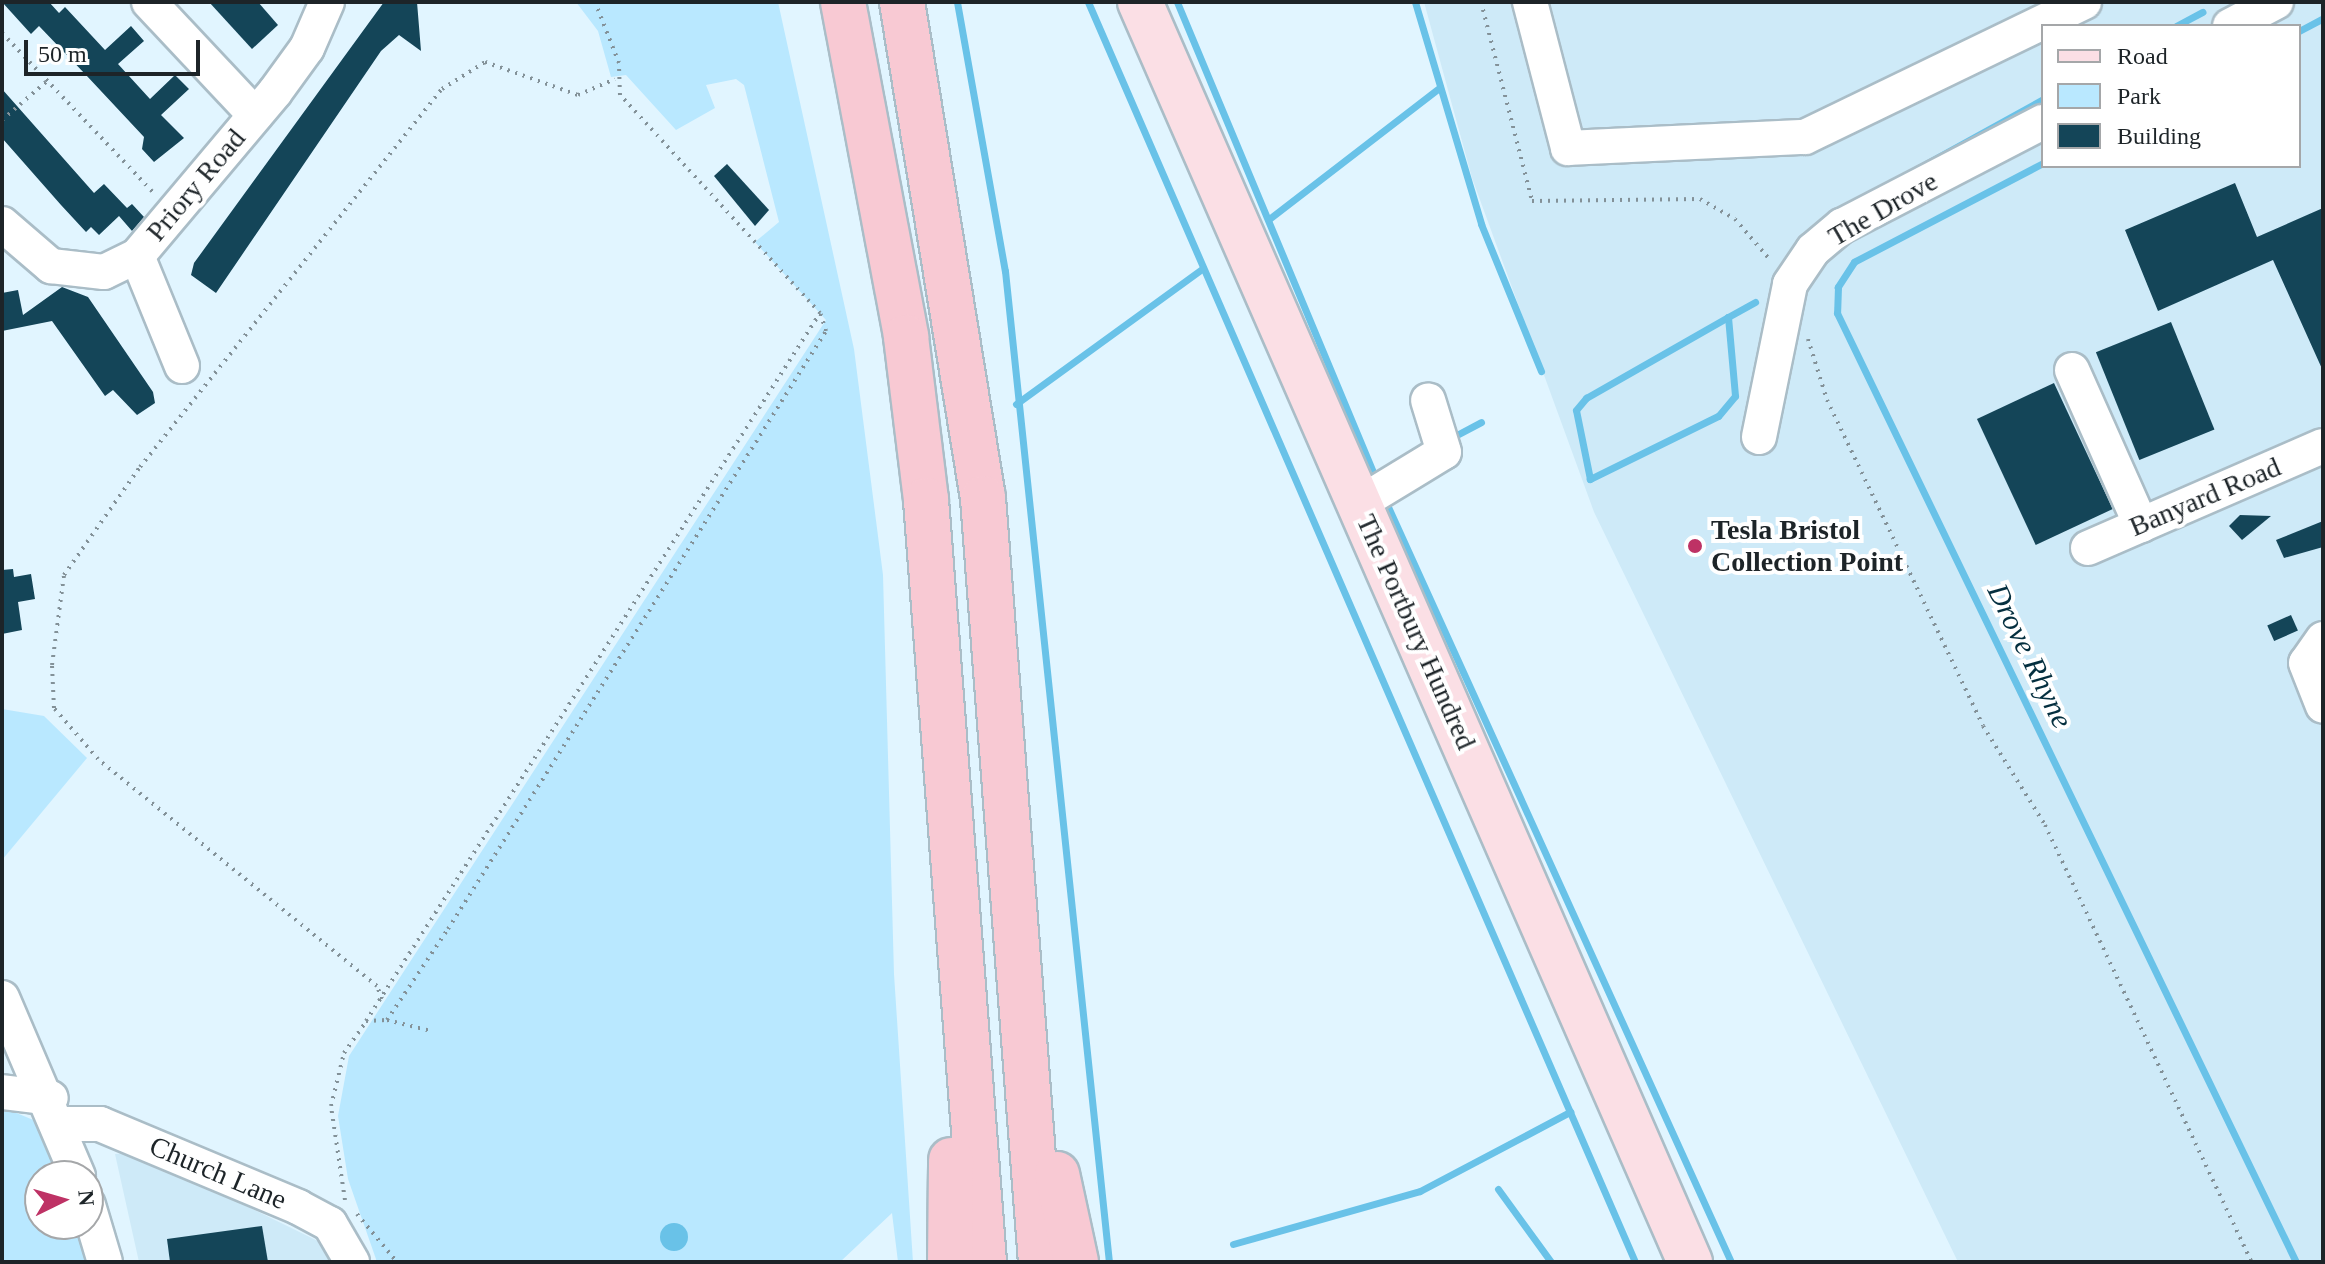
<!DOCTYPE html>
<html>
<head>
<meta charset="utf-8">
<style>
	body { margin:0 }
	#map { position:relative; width:2325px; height:1264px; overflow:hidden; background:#e1f5ff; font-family:"Times New Roman",serif }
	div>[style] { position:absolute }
	.built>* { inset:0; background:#ceeaf8 }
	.green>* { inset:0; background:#b9e8ff }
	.water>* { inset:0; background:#69c2e8 }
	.round { border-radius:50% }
	.stream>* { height:7px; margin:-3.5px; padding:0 3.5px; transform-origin:3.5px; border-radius:3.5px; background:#69c2e8 }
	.building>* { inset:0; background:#144558; transform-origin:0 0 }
	.path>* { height:4px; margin-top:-2px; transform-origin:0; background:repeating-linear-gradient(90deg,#839198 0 2px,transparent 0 8px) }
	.roads { filter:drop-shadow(2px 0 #aabdc7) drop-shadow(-2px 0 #aabdc7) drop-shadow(0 2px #aabdc7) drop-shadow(0 -2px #aabdc7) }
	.minor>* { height:34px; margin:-17px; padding:0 17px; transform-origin:17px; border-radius:17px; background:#fff }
	.major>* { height:44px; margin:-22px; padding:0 22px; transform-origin:22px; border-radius:22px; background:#fbdfe5 }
	.highway>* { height:44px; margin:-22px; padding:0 22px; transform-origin:22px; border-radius:22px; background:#f8c9d3 }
	.dots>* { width:22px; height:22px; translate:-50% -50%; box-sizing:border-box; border:4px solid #fff; border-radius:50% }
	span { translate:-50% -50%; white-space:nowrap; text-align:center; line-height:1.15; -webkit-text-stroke:8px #fff; paint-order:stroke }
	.street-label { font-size:28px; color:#1d2428 }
	.poi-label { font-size:28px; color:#1d2428; font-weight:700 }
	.left { translate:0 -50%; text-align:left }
	.water-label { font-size:30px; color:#042f3f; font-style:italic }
	.frame { position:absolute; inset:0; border:4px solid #1d2428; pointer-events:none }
	.legend { position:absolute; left:2041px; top:24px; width:260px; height:144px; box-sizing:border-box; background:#fff; border:2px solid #a5a7a9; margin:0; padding:10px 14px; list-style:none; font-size:24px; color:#1d2428 }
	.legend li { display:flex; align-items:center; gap:16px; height:40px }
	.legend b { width:40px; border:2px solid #a5a7a9 }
	.north { position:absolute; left:24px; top:1160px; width:80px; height:80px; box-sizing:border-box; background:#fff; border:2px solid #a5a7a9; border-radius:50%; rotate:85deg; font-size:22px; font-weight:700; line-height:32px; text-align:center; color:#1d2428 }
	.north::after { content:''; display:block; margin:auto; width:28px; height:36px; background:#be3265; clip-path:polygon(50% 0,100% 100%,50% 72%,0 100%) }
	.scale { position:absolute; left:24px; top:40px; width:176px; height:36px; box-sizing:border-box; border:4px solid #1d2428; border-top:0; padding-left:10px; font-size:24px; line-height:28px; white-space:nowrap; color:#1d2428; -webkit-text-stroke:6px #fff; paint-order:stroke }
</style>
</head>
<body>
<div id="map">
	<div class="built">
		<div style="clip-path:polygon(evenodd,1424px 2px,2323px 2px,2323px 1262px,1958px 1262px,1594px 512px,1472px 178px,1424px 2px,2043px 26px,2299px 26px,2299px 166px,2043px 166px,2043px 26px)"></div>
		<div style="clip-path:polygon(138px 1153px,326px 1245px,337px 1262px,139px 1262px,115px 1154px)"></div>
	</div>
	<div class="green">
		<div style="clip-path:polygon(576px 2px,778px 2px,854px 349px,883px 575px,894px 974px,913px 1262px,898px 1262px,892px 1213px,840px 1262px,377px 1262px,348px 1179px,338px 1116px,349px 1056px,826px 320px,755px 242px,779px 222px,744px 85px,736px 79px,706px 85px,715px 108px,676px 130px,626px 75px,611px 77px,598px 31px)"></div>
		<div style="clip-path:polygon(2px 709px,44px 716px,87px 758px,2px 860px)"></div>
		<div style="clip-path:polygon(2px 1107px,43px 1124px,61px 1176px,40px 1176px,40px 1224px,77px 1224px,90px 1262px,2px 1262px)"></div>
	</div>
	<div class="water">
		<div class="round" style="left:660px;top:1223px;width:28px;height:28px"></div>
	</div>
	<div class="stream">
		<div style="left:957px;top:2px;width:273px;rotate:79.9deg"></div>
		<div style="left:1005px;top:271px;width:996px;rotate:84.01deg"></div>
		<div style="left:1088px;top:2px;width:1374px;rotate:66.53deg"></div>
		<div style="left:1177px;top:2px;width:522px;rotate:67.36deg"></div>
		<div style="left:1415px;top:2px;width:232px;rotate:73.4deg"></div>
		<div style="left:1481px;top:224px;width:159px;rotate:67.8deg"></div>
		<div style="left:2176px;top:26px;width:30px;rotate:-28deg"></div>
		<div style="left:2299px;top:31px;width:27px;rotate:-28deg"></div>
		<div style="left:2043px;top:163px;width:213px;rotate:152.4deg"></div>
		<div style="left:1854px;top:262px;width:30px;rotate:123deg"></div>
		<div style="left:1838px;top:287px;width:26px;rotate:92deg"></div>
		<div style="left:1837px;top:313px;width:1054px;rotate:64.19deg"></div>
		<div style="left:1911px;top:172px;width:151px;rotate:-28.9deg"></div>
		<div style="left:1269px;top:219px;width:213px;rotate:-37.6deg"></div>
		<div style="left:1728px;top:317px;width:79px;rotate:84.9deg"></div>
		<div style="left:1735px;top:396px;width:26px;rotate:130deg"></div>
		<div style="left:1718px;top:416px;width:143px;rotate:153.8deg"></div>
		<div style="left:1590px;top:479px;width:70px;rotate:-101.5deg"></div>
		<div style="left:1576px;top:410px;width:16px;rotate:-50deg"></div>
		<div style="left:1586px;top:398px;width:163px;rotate:-29.7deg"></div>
		<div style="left:1728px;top:317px;width:31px;rotate:-29deg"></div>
		<div style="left:1016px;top:404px;width:231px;rotate:-36deg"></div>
		<div style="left:1451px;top:438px;width:34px;rotate:-28deg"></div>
		<div style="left:1384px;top:498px;width:839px;rotate:65.57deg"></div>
		<div style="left:1498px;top:1189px;width:90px;rotate:54deg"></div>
		<div style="left:1233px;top:1244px;width:194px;rotate:-15.8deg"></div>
		<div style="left:1420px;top:1191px;width:170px;rotate:-27.8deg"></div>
	</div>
	<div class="building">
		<div style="clip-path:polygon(2px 2px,49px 2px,59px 13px,65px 7px,105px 50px,131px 26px,144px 41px,118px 64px,150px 99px,175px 75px,189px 89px,161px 115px,184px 138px,154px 162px,142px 149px,144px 137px,86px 75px,39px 26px,31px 34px)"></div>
		<div style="clip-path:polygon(209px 2px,258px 2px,278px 25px,252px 49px)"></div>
		<div style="clip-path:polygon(384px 2px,417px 2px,421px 51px,399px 35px,381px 51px,216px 293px,191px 275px,194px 263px)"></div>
		<div style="clip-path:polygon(2px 89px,94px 193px,104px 184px,127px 208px,132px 204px,144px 217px,132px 231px,119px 216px,99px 235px,91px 227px,86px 232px,61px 205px,2px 138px)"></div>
		<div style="clip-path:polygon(727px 164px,769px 210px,755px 226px,714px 176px)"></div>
		<div style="clip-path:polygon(2235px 183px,2257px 237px,2323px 208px,2323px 371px,2273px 260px,2158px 311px,2125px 230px)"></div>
		<div style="clip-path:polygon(62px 287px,88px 297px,153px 392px,155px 403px,137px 415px,113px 390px,105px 396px,52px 321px,2px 331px,2px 293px,18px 290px,23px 315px)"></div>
		<div style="left:2171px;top:322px;width:116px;height:81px;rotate:68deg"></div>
		<div style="left:2054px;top:383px;width:139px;height:85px;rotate:65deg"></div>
		<div style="clip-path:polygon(2240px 515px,2271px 516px,2242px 540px,2229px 526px)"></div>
		<div style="clip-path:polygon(2323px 521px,2323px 547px,2284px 558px,2276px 540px)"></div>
		<div style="clip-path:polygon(13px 569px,14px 577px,31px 574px,35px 599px,18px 602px,22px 630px,2px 634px,2px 570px)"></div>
		<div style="left:2291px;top:615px;width:17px;height:26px;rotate:66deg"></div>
		<div style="clip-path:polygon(262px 1226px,268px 1262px,170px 1262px,167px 1239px)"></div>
	</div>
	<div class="path">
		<div style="left:1481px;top:2px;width:205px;rotate:75.6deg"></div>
		<div style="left:1532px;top:201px;width:168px;rotate:-0.7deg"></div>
		<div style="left:1700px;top:199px;width:40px;rotate:29.7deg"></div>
		<div style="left:1735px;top:219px;width:55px;rotate:49.4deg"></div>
		<div style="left:2px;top:33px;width:222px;rotate:46.5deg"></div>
		<div style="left:2px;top:120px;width:60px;rotate:-40.9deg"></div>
		<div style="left:1808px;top:339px;width:64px;rotate:72.7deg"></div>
		<div style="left:1827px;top:400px;width:361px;rotate:64.4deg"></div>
		<div style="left:1983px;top:726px;width:117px;rotate:57.9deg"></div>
		<div style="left:2045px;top:825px;width:484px;rotate:64.7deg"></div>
		<div style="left:382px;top:999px;width:14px;rotate:-111deg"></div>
		<div style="left:377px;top:986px;width:360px;rotate:-140.9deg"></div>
		<div style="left:98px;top:759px;width:67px;rotate:-130.8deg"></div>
		<div style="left:54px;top:708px;width:43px;rotate:-92.7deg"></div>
		<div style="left:52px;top:665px;width:91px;rotate:-82.4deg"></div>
		<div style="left:64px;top:575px;width:132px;rotate:-54.9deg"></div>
		<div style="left:140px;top:467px;width:484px;rotate:-51.4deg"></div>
		<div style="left:442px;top:89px;width:51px;rotate:-32.1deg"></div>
		<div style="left:485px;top:62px;width:99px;rotate:19.5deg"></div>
		<div style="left:578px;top:95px;width:40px;rotate:-23.4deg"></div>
		<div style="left:387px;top:1020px;width:45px;rotate:14deg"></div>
		<div style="left:366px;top:1021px;width:841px;rotate:-57.33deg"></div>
		<div style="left:345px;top:1200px;width:95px;rotate:-98.5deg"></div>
		<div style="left:331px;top:1106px;width:55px;rotate:-76.2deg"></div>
		<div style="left:344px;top:1053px;width:39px;rotate:-55deg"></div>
		<div style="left:366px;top:1021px;width:21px;rotate:-3deg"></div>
		<div style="left:387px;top:1020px;width:110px;rotate:-56.2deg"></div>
		<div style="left:448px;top:929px;width:707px;rotate:-57.7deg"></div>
		<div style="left:826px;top:331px;width:19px;rotate:-108deg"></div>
		<div style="left:820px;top:313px;width:296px;rotate:-132.5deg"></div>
		<div style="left:620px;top:95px;width:32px;rotate:-92deg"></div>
		<div style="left:619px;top:63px;width:66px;rotate:-111.5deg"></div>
		<div style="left:357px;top:1214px;width:62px;rotate:50.2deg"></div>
	</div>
	<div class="roads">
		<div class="minor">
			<div style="left:149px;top:2px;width:155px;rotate:46.8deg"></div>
			<div style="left:1530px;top:2px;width:151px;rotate:75.4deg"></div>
			<div style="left:1568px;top:148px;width:237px;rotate:-2.7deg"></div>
			<div style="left:1805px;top:137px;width:310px;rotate:-25.8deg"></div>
			<div style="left:2230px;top:26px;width:52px;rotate:-27.6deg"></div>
			<div style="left:2px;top:224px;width:65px;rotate:40.6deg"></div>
			<div style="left:51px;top:266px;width:53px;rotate:6.5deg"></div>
			<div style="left:104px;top:272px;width:37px;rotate:-26deg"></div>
			<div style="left:182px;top:366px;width:119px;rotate:-112.2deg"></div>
			<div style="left:137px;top:256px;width:214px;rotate:-49.9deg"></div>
			<div style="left:275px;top:92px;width:54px;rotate:-54deg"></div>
			<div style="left:307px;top:48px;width:50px;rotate:-66.5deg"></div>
			<div style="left:2072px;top:370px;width:170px;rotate:66deg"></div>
			<div style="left:1759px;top:437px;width:156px;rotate:-78.5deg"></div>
			<div style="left:1790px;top:284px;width:41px;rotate:-55.9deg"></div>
			<div style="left:1813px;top:250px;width:38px;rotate:-40deg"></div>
			<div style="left:1842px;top:226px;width:226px;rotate:-27.4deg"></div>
			<div style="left:1360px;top:503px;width:98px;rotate:-31.3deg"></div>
			<div style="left:1444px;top:452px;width:54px;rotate:-107.1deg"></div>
			<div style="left:2088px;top:548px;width:256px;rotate:-23.5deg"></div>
			<div style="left:2323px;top:639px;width:29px;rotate:125deg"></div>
			<div style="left:2306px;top:663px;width:46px;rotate:68.4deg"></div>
			<div style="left:2px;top:998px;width:194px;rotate:66.9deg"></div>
			<div style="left:2px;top:1092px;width:49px;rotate:7deg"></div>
			<div style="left:62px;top:1124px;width:38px"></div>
			<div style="left:100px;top:1124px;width:215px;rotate:22.7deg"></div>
			<div style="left:298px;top:1207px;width:36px;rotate:28deg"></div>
			<div style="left:330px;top:1224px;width:44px;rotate:59.9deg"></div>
			<div style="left:88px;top:1205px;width:59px;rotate:73.4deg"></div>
		</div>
		<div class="major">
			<div style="left:1140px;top:2px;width:1375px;rotate:66.42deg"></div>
		</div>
		<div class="highway">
			<div style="left:843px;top:2px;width:341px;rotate:79.3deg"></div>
			<div style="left:906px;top:337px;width:164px;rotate:83deg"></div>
			<div style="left:926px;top:500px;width:764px;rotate:85.65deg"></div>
			<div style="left:902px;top:2px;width:503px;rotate:80.73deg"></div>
			<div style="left:983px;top:498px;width:766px;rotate:85.66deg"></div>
			<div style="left:1057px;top:1174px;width:90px;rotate:77.8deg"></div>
			<div style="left:950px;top:1262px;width:102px;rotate:-89.4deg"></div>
		</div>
	</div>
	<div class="dots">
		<div style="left:1695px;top:546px;background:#be3265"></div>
	</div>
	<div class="street-label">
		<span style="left:196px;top:185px;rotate:-50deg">Priory Road</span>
		<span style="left:1883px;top:209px;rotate:-30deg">The Drove</span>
		<span style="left:2205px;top:497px;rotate:-23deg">Banyard Road</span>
		<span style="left:1416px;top:632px;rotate:66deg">The Portbury Hundred</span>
		<span style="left:218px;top:1173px;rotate:23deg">Church Lane</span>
	</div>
	<div class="poi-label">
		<span class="left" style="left:1711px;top:546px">Tesla Bristol<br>Collection Point</span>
	</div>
	<div class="water-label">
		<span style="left:2030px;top:656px;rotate:64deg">Drove Rhyne</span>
	</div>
	<div class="frame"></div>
	<ul class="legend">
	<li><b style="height:10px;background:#fbdfe5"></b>Road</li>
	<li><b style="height:22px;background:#b9e8ff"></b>Park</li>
	<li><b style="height:22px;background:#144558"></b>Building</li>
	</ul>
	<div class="north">N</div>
	<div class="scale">50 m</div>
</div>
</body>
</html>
